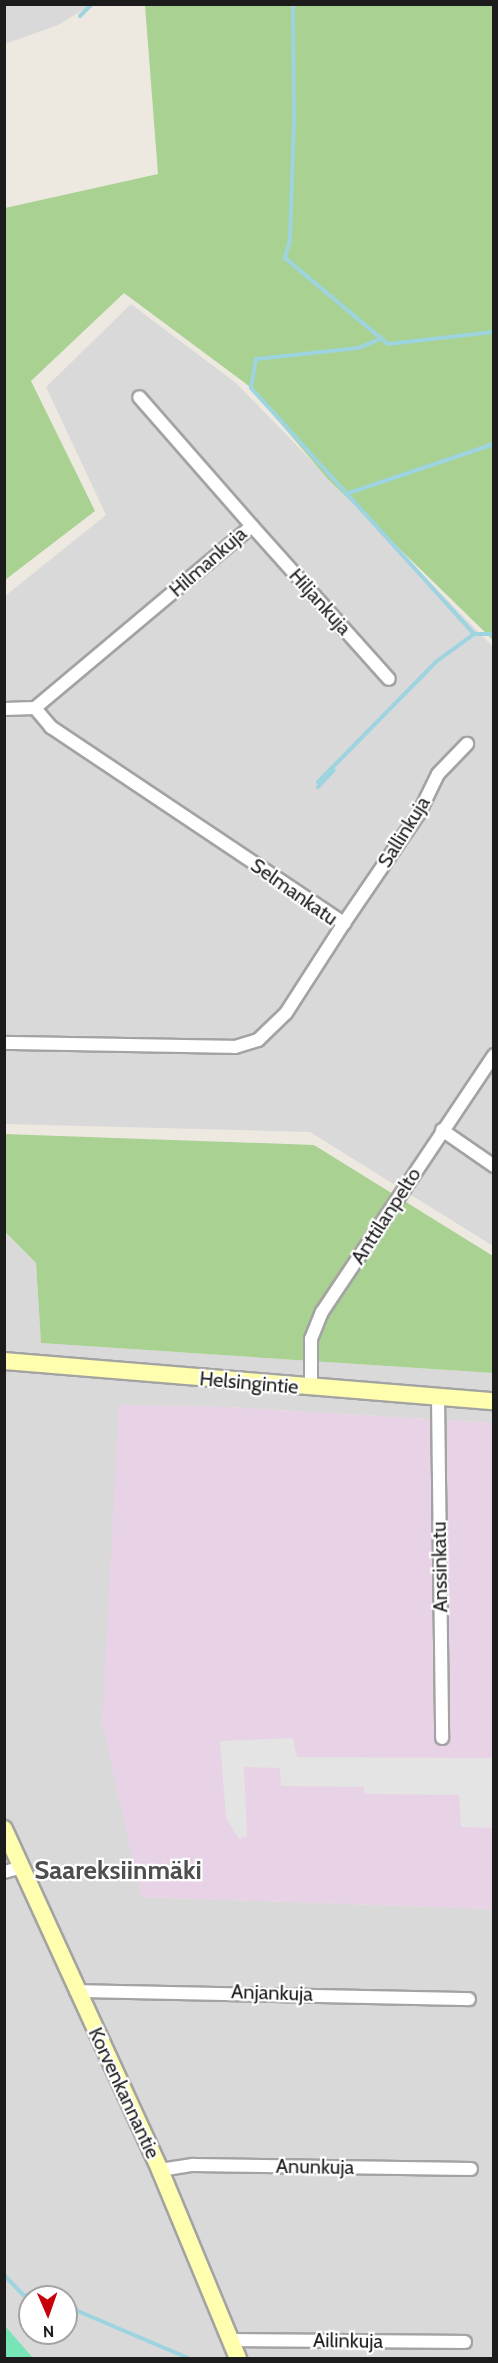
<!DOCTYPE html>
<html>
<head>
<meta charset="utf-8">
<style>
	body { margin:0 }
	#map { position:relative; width:498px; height:2363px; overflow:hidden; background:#eee9e0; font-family:Cabin,sans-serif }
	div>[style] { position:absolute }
	.residential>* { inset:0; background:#dad9d9 }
	.industrial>* { inset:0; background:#e8d2e5 }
	.forest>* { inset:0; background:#a8d192 }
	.pitch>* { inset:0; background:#77e5b5 }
	.parking>* { inset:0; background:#e4e4e4 }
	.stream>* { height:4px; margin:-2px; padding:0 2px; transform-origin:2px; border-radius:2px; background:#9dd4e0 }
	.roads { filter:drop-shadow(2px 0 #a3a3a3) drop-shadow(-2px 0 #a3a3a3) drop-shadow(0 2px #a3a3a3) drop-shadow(0 -2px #a3a3a3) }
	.street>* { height:12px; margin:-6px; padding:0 6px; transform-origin:6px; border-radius:6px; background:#fff }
	.secondary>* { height:16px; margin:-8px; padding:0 8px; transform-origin:8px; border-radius:8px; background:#fefeae }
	span { translate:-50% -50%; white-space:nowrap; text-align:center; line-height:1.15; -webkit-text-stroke:4.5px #fff; paint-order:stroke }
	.street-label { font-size:20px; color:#1c1c1c }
	.district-label { font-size:26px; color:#4f4f4f; font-weight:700 }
	.frame { position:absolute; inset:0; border:6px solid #1c1c1c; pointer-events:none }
	.north { position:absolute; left:18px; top:2285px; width:60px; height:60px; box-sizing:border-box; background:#fff; border:2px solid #a4a4a4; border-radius:50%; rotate:178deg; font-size:16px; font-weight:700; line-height:24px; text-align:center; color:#1c1c1c }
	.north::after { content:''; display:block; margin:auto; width:21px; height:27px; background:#c8000a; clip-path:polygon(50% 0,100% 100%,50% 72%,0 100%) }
</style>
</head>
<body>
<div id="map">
	<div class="residential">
		<div style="clip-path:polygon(5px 4px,91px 4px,91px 5px,58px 25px,5px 44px)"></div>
		<div style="clip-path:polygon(131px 304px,236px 383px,493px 647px,493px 1246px,310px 1132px,5px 1124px,5px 596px,106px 515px,46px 387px)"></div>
		<div style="clip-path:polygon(evenodd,4px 1232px,36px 1263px,41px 1343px,493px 1373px,493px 1423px,229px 1407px,141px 1897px,493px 1909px,493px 2358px,5px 2358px,4px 1232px,30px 2297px,66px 2297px,66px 2333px,30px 2333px,30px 2297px)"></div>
	</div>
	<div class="industrial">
		<div style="clip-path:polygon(119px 1405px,229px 1407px,493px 1423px,493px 1909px,141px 1897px,102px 1722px)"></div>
	</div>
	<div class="forest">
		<div style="clip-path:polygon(145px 5px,493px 5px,493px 640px,327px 478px,249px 386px,124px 293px,31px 381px,95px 511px,5px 580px,5px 208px,158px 174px)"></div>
		<div style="clip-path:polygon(4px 1134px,314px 1145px,493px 1256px,493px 1373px,41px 1343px,36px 1263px,5px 1232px)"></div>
	</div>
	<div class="pitch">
		<div style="clip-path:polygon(4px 2326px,5px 2326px,33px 2358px,5px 2358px)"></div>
	</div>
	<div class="parking">
		<div style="clip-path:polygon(293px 1738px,297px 1757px,493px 1758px,493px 1828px,461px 1827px,459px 1795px,365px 1794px,364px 1787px,281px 1786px,280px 1768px,244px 1767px,247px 1837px,239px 1839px,226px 1818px,220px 1741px)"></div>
	</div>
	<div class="stream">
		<div style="left:293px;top:4px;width:117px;rotate:89.5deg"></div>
		<div style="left:294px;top:121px;width:119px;rotate:91.9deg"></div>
		<div style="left:290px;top:240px;width:19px;rotate:106deg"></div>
		<div style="left:285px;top:258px;width:134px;rotate:39.9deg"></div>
		<div style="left:388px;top:344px;width:107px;rotate:-6.5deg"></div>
		<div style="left:80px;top:16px;width:17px;rotate:-45deg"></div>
		<div style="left:378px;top:340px;width:22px;rotate:158deg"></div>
		<div style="left:358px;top:348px;width:103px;rotate:173.8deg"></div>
		<div style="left:256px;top:359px;width:29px;rotate:100deg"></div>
		<div style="left:251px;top:388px;width:332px;rotate:47.8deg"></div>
		<div style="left:346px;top:494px;width:156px;rotate:-18.7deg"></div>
		<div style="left:318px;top:782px;width:170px;rotate:-45.5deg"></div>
		<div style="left:437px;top:661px;width:46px;rotate:-36.1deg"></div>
		<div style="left:474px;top:634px;width:20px"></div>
		<div style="left:318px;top:787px;width:23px;rotate:-47deg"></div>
		<div style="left:4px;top:2275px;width:28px;rotate:46deg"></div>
		<div style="left:23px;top:2295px;width:23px;rotate:5deg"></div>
		<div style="left:66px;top:2306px;width:133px;rotate:23.1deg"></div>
	</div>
	<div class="roads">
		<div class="street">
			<div style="left:252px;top:526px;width:205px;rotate:48.2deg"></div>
			<div style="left:35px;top:708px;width:283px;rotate:-40deg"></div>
			<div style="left:252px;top:526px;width:171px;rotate:-131.2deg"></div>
			<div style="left:4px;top:709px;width:31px;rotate:-2deg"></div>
			<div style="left:35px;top:708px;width:25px;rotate:50deg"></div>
			<div style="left:51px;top:727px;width:353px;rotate:33.8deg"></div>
			<div style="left:344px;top:923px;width:107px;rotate:122.8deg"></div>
			<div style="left:286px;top:1013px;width:39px;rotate:136deg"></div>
			<div style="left:258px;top:1040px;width:24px;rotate:163deg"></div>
			<div style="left:235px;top:1047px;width:231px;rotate:-179deg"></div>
			<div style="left:344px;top:923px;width:133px;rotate:-55.7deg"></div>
			<div style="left:419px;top:813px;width:43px;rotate:-64deg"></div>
			<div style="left:438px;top:774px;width:42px;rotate:-46deg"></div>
			<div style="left:442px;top:1130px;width:63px;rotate:34.7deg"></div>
			<div style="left:311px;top:1388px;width:49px;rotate:-90deg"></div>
			<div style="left:311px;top:1339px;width:29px;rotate:-68deg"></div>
			<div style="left:322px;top:1312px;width:309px;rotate:-56.2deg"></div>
			<div style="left:438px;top:1397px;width:341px;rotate:89.3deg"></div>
			<div style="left:4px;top:1872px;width:16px;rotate:-15deg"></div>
			<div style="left:76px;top:1991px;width:393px;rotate:1.2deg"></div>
			<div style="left:160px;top:2170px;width:33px;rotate:-9deg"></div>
			<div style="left:193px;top:2165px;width:278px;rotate:0.8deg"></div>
			<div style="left:231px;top:2340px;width:234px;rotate:0.5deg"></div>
		</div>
		<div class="secondary">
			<div style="left:4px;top:1361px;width:492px;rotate:4.7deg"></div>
			<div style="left:4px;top:1829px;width:375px;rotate:65.4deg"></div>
			<div style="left:160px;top:2170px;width:204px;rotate:67.5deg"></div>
		</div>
	</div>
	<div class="street-label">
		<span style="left:208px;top:562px;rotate:-41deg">Hilmankuja</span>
		<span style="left:320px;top:602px;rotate:48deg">Hiljankuja</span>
		<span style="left:404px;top:832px;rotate:-58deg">Sallinkuja</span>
		<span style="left:294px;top:892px;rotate:35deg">Selmankatu</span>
		<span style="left:386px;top:1216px;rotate:-57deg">Anttilanpelto</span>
		<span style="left:249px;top:1383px;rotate:5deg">Helsingintie</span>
		<span style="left:440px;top:1567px;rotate:-91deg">Anssinkatu</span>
		<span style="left:272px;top:1993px;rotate:2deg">Anjankuja</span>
		<span style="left:124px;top:2093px;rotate:65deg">Korvenkannantie</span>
		<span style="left:315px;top:2167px;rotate:1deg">Anunkuja</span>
		<span style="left:348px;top:2341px;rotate:1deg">Ailinkuja</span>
	</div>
	<div class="district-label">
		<span style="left:118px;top:1871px">Saareksiinmäki</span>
	</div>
	<div class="frame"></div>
	<div class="north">N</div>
</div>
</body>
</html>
